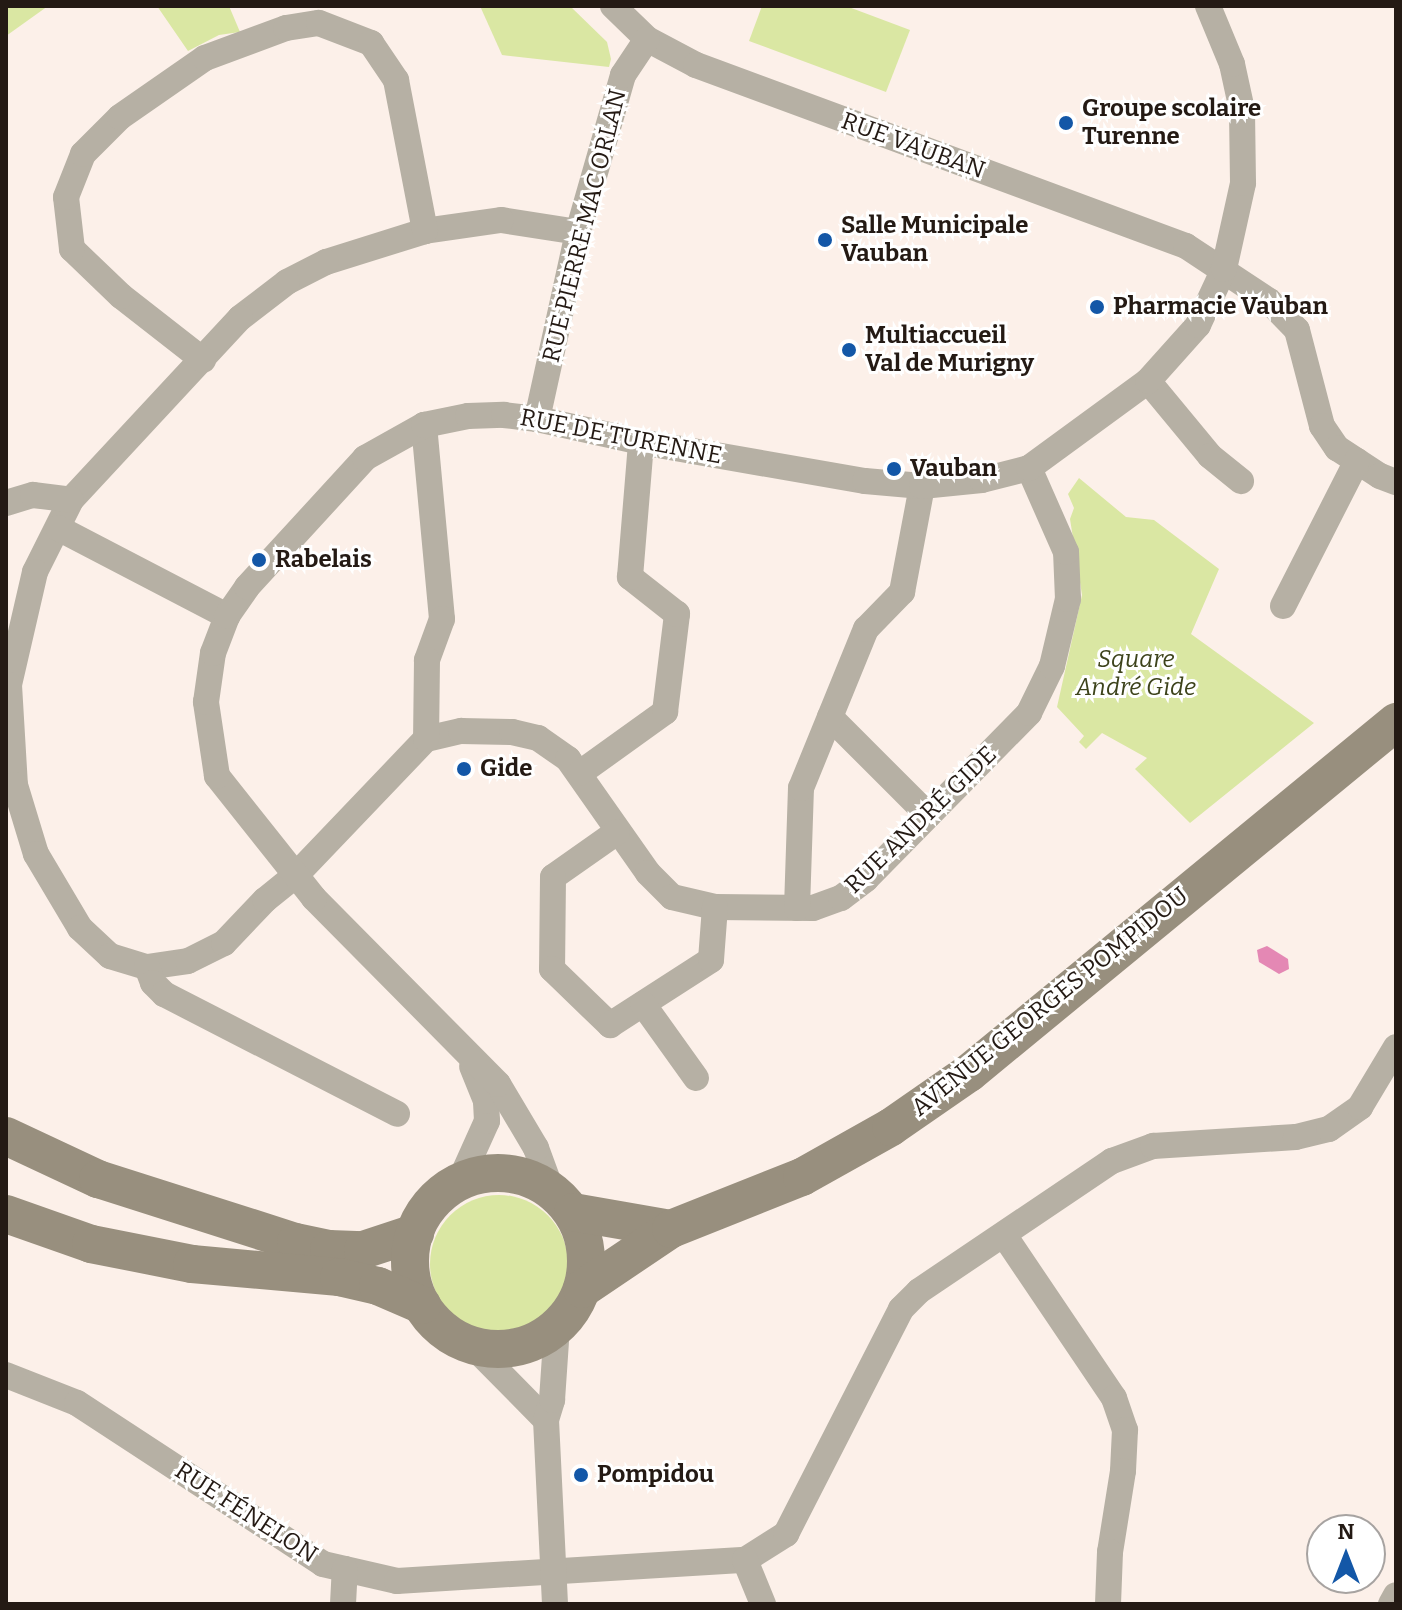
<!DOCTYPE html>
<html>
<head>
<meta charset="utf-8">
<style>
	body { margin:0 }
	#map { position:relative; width:1402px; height:1610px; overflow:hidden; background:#fcf0e9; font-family:Bitter,serif }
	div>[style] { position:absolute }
	.green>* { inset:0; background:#dae7a3 }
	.round { border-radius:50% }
	.water>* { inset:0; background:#e488b4 }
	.minor>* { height:26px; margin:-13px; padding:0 13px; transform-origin:13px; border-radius:13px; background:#b6b0a4 }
	.secondary>* { height:38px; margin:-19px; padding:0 19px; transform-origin:19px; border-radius:19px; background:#988f7e }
	.secondary>.ring { margin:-19px; padding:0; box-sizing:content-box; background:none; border:38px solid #988f7e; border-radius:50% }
	.dots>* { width:22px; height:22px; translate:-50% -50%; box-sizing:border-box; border:4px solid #fff; border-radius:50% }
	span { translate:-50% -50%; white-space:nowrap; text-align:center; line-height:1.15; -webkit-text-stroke:6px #fff; paint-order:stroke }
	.poi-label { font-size:24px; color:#241a14; font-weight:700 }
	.left { translate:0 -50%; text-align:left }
	.street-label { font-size:24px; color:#241a14 }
	.park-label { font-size:24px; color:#3d431b; font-style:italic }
	.frame { position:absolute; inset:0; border:8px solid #241a14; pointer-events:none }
	.north { position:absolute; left:1306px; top:1514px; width:80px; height:80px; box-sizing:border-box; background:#fff; border:2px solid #a7a3a1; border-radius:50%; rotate:0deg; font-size:22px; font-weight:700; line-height:32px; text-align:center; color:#241a14 }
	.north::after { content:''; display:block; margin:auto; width:28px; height:36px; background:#1357a7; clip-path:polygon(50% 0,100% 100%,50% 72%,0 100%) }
</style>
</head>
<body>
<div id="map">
	<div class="green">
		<div style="clip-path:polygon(6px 6px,48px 6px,6px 36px)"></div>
		<div style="clip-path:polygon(157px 6px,229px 6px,240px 32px,219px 35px,188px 51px)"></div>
		<div style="clip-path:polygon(480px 6px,570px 6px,607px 42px,611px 59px,609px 67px,502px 55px)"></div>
		<div style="clip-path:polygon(762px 6px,846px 6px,910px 30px,886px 92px,749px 41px)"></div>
		<div style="clip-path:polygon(1079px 478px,1126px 517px,1154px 520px,1219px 569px,1191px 634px,1314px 723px,1190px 823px,1135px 769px,1147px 758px,1102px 733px,1086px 749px,1079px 742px,1084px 736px,1057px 707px,1082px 595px,1070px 519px,1074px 508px,1068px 494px)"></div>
		<div class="round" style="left:430px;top:1195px;width:138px;height:138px"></div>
	</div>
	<div class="water">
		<div style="clip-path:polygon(1267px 946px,1288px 959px,1289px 969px,1279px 974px,1259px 962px,1257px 950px)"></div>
	</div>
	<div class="minor">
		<div style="left:613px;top:6px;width:47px;rotate:44.1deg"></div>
		<div style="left:647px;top:39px;width:55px;rotate:28deg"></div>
		<div style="left:696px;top:65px;width:522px;rotate:20.27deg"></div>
		<div style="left:1186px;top:246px;width:100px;rotate:33.5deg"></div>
		<div style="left:1269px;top:301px;width:40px;rotate:46deg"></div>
		<div style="left:1297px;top:330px;width:99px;rotate:75.4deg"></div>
		<div style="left:1322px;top:426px;width:27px;rotate:56deg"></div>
		<div style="left:1337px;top:448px;width:51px;rotate:33.1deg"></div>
		<div style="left:1380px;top:476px;width:17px;rotate:21deg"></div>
		<div style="left:578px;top:232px;width:78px;rotate:-171.1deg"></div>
		<div style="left:501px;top:220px;width:77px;rotate:171.8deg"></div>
		<div style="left:425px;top:231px;width:104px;rotate:162.6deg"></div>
		<div style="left:326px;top:262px;width:44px;rotate:152.9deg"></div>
		<div style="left:287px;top:282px;width:59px;rotate:142.5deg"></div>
		<div style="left:240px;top:318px;width:248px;rotate:132.9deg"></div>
		<div style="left:71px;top:500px;width:80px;rotate:116.6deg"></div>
		<div style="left:35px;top:572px;width:116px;rotate:103deg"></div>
		<div style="left:9px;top:685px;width:100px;rotate:86.6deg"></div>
		<div style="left:15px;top:785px;width:72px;rotate:73.1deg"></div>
		<div style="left:36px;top:854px;width:86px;rotate:59.3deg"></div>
		<div style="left:80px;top:928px;width:41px;rotate:43deg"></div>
		<div style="left:110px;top:956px;width:39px;rotate:17deg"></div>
		<div style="left:147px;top:967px;width:41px;rotate:-8.3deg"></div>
		<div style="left:188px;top:961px;width:40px;rotate:-26.6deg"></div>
		<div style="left:224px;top:943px;width:59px;rotate:-46.4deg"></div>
		<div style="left:265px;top:900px;width:40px;rotate:-39deg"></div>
		<div style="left:296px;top:875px;width:188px;rotate:-46.3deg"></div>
		<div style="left:426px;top:739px;width:36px;rotate:-13deg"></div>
		<div style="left:461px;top:731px;width:51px;rotate:1.1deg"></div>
		<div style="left:512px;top:732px;width:27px;rotate:13deg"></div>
		<div style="left:538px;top:738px;width:37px;rotate:35deg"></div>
		<div style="left:568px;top:759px;width:139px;rotate:54.9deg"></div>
		<div style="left:648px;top:873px;width:34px;rotate:45deg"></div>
		<div style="left:672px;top:897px;width:44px;rotate:13.1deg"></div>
		<div style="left:715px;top:907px;width:98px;rotate:0.6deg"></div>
		<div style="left:813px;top:908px;width:30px;rotate:-20deg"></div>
		<div style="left:841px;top:898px;width:31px;rotate:-37deg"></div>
		<div style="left:866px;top:879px;width:233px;rotate:-45.5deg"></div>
		<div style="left:1029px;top:713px;width:52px;rotate:-63.9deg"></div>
		<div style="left:1052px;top:666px;width:69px;rotate:-76.6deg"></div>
		<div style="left:1068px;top:599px;width:47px;rotate:-92.4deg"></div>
		<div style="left:1066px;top:552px;width:92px;rotate:-113.8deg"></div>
		<div style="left:203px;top:360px;width:104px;rotate:-142deg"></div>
		<div style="left:121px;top:296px;width:68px;rotate:-136.2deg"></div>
		<div style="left:72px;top:249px;width:52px;rotate:-96.6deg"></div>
		<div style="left:66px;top:197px;width:46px;rotate:-68.4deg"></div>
		<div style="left:83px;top:154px;width:52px;rotate:-45deg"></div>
		<div style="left:120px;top:117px;width:103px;rotate:-34.8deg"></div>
		<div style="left:205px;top:58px;width:86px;rotate:-20.3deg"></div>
		<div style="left:286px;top:28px;width:33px;rotate:-9deg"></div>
		<div style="left:319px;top:23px;width:56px;rotate:21deg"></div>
		<div style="left:371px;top:43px;width:45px;rotate:56deg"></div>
		<div style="left:396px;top:80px;width:154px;rotate:79.1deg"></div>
		<div style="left:1148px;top:381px;width:97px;rotate:50.4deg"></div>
		<div style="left:1210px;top:456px;width:40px;rotate:39deg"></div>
		<div style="left:537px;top:419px;width:191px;rotate:-77.6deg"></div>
		<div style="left:578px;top:232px;width:163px;rotate:-74deg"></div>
		<div style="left:623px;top:75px;width:43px;rotate:-56.3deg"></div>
		<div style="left:424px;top:425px;width:195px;rotate:84.7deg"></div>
		<div style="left:442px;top:619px;width:44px;rotate:110.1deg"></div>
		<div style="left:427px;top:660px;width:79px;rotate:90.7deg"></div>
		<div style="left:6px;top:503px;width:28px;rotate:-17deg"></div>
		<div style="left:33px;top:495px;width:38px;rotate:7deg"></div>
		<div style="left:58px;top:528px;width:191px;rotate:27.5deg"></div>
		<div style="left:1283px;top:606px;width:163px;rotate:-63deg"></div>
		<div style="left:830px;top:717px;width:139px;rotate:45deg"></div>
		<div style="left:580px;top:773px;width:105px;rotate:-35.7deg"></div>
		<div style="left:665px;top:712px;width:99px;rotate:-83deg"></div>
		<div style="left:677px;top:614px;width:60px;rotate:-141.8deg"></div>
		<div style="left:630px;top:577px;width:135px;rotate:-85.3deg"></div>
		<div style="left:617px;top:832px;width:78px;rotate:144.9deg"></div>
		<div style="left:553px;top:877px;width:92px;rotate:90.6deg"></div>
		<div style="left:552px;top:969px;width:81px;rotate:44deg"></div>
		<div style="left:610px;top:1025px;width:120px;rotate:-32.8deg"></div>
		<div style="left:711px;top:960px;width:53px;rotate:-85.7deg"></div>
		<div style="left:797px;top:908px;width:120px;rotate:-88.1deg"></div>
		<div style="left:801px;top:788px;width:172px;rotate:-67.8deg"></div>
		<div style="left:866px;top:629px;width:52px;rotate:-45.8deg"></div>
		<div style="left:902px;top:592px;width:108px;rotate:-79.3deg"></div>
		<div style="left:147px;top:967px;width:17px;rotate:69deg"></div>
		<div style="left:153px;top:983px;width:16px;rotate:45deg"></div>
		<div style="left:164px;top:994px;width:262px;rotate:27.2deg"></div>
		<div style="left:643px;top:1004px;width:91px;rotate:54.4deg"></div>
		<div style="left:460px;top:1181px;width:66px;rotate:-65.8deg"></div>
		<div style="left:487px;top:1121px;width:20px;rotate:-93deg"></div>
		<div style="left:486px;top:1101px;width:37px;rotate:-112deg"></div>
		<div style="left:551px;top:1189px;width:44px;rotate:-110.1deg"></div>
		<div style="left:536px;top:1148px;width:74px;rotate:-120.7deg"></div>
		<div style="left:498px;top:1084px;width:262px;rotate:-134.7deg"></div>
		<div style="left:314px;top:898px;width:156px;rotate:-128.5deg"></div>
		<div style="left:217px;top:776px;width:75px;rotate:-98.5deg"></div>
		<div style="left:206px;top:702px;width:49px;rotate:-81.9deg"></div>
		<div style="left:213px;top:653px;width:40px;rotate:-69deg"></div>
		<div style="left:227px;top:616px;width:35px;rotate:-55deg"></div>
		<div style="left:247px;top:587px;width:175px;rotate:-47.5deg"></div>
		<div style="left:365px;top:458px;width:68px;rotate:-29.2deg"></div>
		<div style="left:424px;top:425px;width:45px;rotate:-11.6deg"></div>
		<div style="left:468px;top:416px;width:36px;rotate:-2deg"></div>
		<div style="left:504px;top:415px;width:33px;rotate:7deg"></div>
		<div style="left:537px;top:419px;width:107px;rotate:12.5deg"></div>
		<div style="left:641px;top:442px;width:227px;rotate:9.9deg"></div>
		<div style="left:865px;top:481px;width:57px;rotate:5deg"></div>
		<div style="left:922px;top:486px;width:60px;rotate:-5.7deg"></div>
		<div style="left:982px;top:480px;width:49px;rotate:-14.3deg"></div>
		<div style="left:1029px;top:468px;width:147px;rotate:-36.2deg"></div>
		<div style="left:1148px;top:381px;width:75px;rotate:-48.2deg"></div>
		<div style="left:1198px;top:325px;width:62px;rotate:-65.1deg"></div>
		<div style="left:1224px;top:269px;width:88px;rotate:-77.5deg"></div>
		<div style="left:1243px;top:183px;width:73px;rotate:-90.8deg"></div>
		<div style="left:1242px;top:110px;width:47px;rotate:-102.3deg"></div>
		<div style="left:1232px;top:64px;width:63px;rotate:-112.5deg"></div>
		<div style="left:1004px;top:1235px;width:197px;rotate:56deg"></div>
		<div style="left:1114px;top:1398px;width:34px;rotate:71deg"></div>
		<div style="left:1125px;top:1430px;width:41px;rotate:92.8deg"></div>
		<div style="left:1123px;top:1471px;width:82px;rotate:99.1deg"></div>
		<div style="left:1110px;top:1552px;width:52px;rotate:92.2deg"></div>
		<div style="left:472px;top:1345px;width:105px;rotate:45.4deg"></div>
		<div style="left:6px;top:1375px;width:76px;rotate:21.5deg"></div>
		<div style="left:77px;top:1403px;width:294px;rotate:33.2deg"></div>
		<div style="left:323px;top:1564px;width:76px;rotate:12.9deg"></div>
		<div style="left:397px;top:1581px;width:349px;rotate:-3.5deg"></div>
		<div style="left:745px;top:1560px;width:49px;rotate:-32.4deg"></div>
		<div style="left:786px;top:1534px;width:253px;rotate:-62.9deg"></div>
		<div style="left:901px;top:1309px;width:25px;rotate:-45deg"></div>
		<div style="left:919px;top:1291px;width:233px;rotate:-34deg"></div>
		<div style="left:1112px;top:1161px;width:44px;rotate:-20.1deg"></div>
		<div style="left:1153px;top:1146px;width:143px;rotate:-3.6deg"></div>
		<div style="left:1296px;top:1137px;width:34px;rotate:-14deg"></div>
		<div style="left:1329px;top:1129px;width:38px;rotate:-35deg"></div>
		<div style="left:1360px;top:1107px;width:70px;rotate:-59deg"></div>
		<div style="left:745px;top:1560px;width:48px;rotate:67.8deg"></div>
		<div style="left:343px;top:1604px;width:35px;rotate:-87deg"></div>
		<div style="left:555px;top:1604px;width:184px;rotate:-92.8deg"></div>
		<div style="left:546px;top:1420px;width:21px;rotate:-73deg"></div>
		<div style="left:552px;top:1400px;width:73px;rotate:-86.1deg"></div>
		<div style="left:1391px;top:1604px;width:10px;rotate:-61deg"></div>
	</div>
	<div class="secondary">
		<div style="left:6px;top:1136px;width:102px;rotate:25.1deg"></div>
		<div style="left:98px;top:1179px;width:208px;rotate:17.7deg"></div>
		<div style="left:296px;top:1242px;width:34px;rotate:12deg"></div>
		<div style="left:329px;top:1249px;width:34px;rotate:2deg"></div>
		<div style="left:363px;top:1250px;width:55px;rotate:-18.1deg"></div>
		<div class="ring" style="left:410px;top:1173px;width:138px;height:138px"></div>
		<div style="left:573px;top:1212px;width:99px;rotate:9.8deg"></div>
		<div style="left:6px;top:1214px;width:90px;rotate:19.4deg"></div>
		<div style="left:91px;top:1244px;width:103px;rotate:11.2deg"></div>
		<div style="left:192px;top:1264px;width:148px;rotate:5.1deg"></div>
		<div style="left:339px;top:1277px;width:40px;rotate:13deg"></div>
		<div style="left:378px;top:1286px;width:48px;rotate:23.4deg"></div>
		<div style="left:582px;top:1289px;width:107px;rotate:-34deg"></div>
		<div style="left:671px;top:1229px;width:141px;rotate:-21.7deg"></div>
		<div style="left:802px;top:1177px;width:102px;rotate:-29.3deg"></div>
		<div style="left:891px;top:1127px;width:95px;rotate:-34.7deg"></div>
		<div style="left:969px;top:1073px;width:553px;rotate:-39.42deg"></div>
	</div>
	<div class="dots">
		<div style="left:1066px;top:123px;background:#1357a7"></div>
		<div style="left:825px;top:240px;background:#1357a7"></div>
		<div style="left:1097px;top:307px;background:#1357a7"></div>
		<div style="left:849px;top:350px;background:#1357a7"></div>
		<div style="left:894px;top:469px;background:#1357a7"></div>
		<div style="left:259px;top:560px;background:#1357a7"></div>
		<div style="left:464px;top:769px;background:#1357a7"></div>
		<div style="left:581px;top:1475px;background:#1357a7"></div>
	</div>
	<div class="poi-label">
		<span class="left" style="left:1082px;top:123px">Groupe scolaire<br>Turenne</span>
		<span class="left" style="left:841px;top:240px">Salle Municipale<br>Vauban</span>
		<span class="left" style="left:1113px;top:307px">Pharmacie Vauban</span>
		<span class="left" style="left:865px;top:350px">Multiaccueil<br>Val de Murigny</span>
		<span class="left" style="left:910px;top:469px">Vauban</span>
		<span class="left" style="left:275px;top:560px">Rabelais</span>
		<span class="left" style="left:480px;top:769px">Gide</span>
		<span class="left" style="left:597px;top:1475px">Pompidou</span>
	</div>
	<div class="street-label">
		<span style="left:913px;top:146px;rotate:20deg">RUE VAUBAN</span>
		<span style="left:585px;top:226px;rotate:-76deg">RUE PIERRE MAC ORLAN</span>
		<span style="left:621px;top:437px;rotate:11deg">RUE DE TURENNE</span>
		<span style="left:921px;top:820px;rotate:-44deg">RUE ANDRÉ GIDE</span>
		<span style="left:1050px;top:1002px;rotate:-39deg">AVENUE GEORGES POMPIDOU</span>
		<span style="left:246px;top:1513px;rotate:33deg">RUE FÉNELON</span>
	</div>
	<div class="park-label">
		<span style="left:1136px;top:674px">Square<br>André Gide</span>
	</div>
	<div class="frame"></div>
	<div class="north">N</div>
</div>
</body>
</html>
